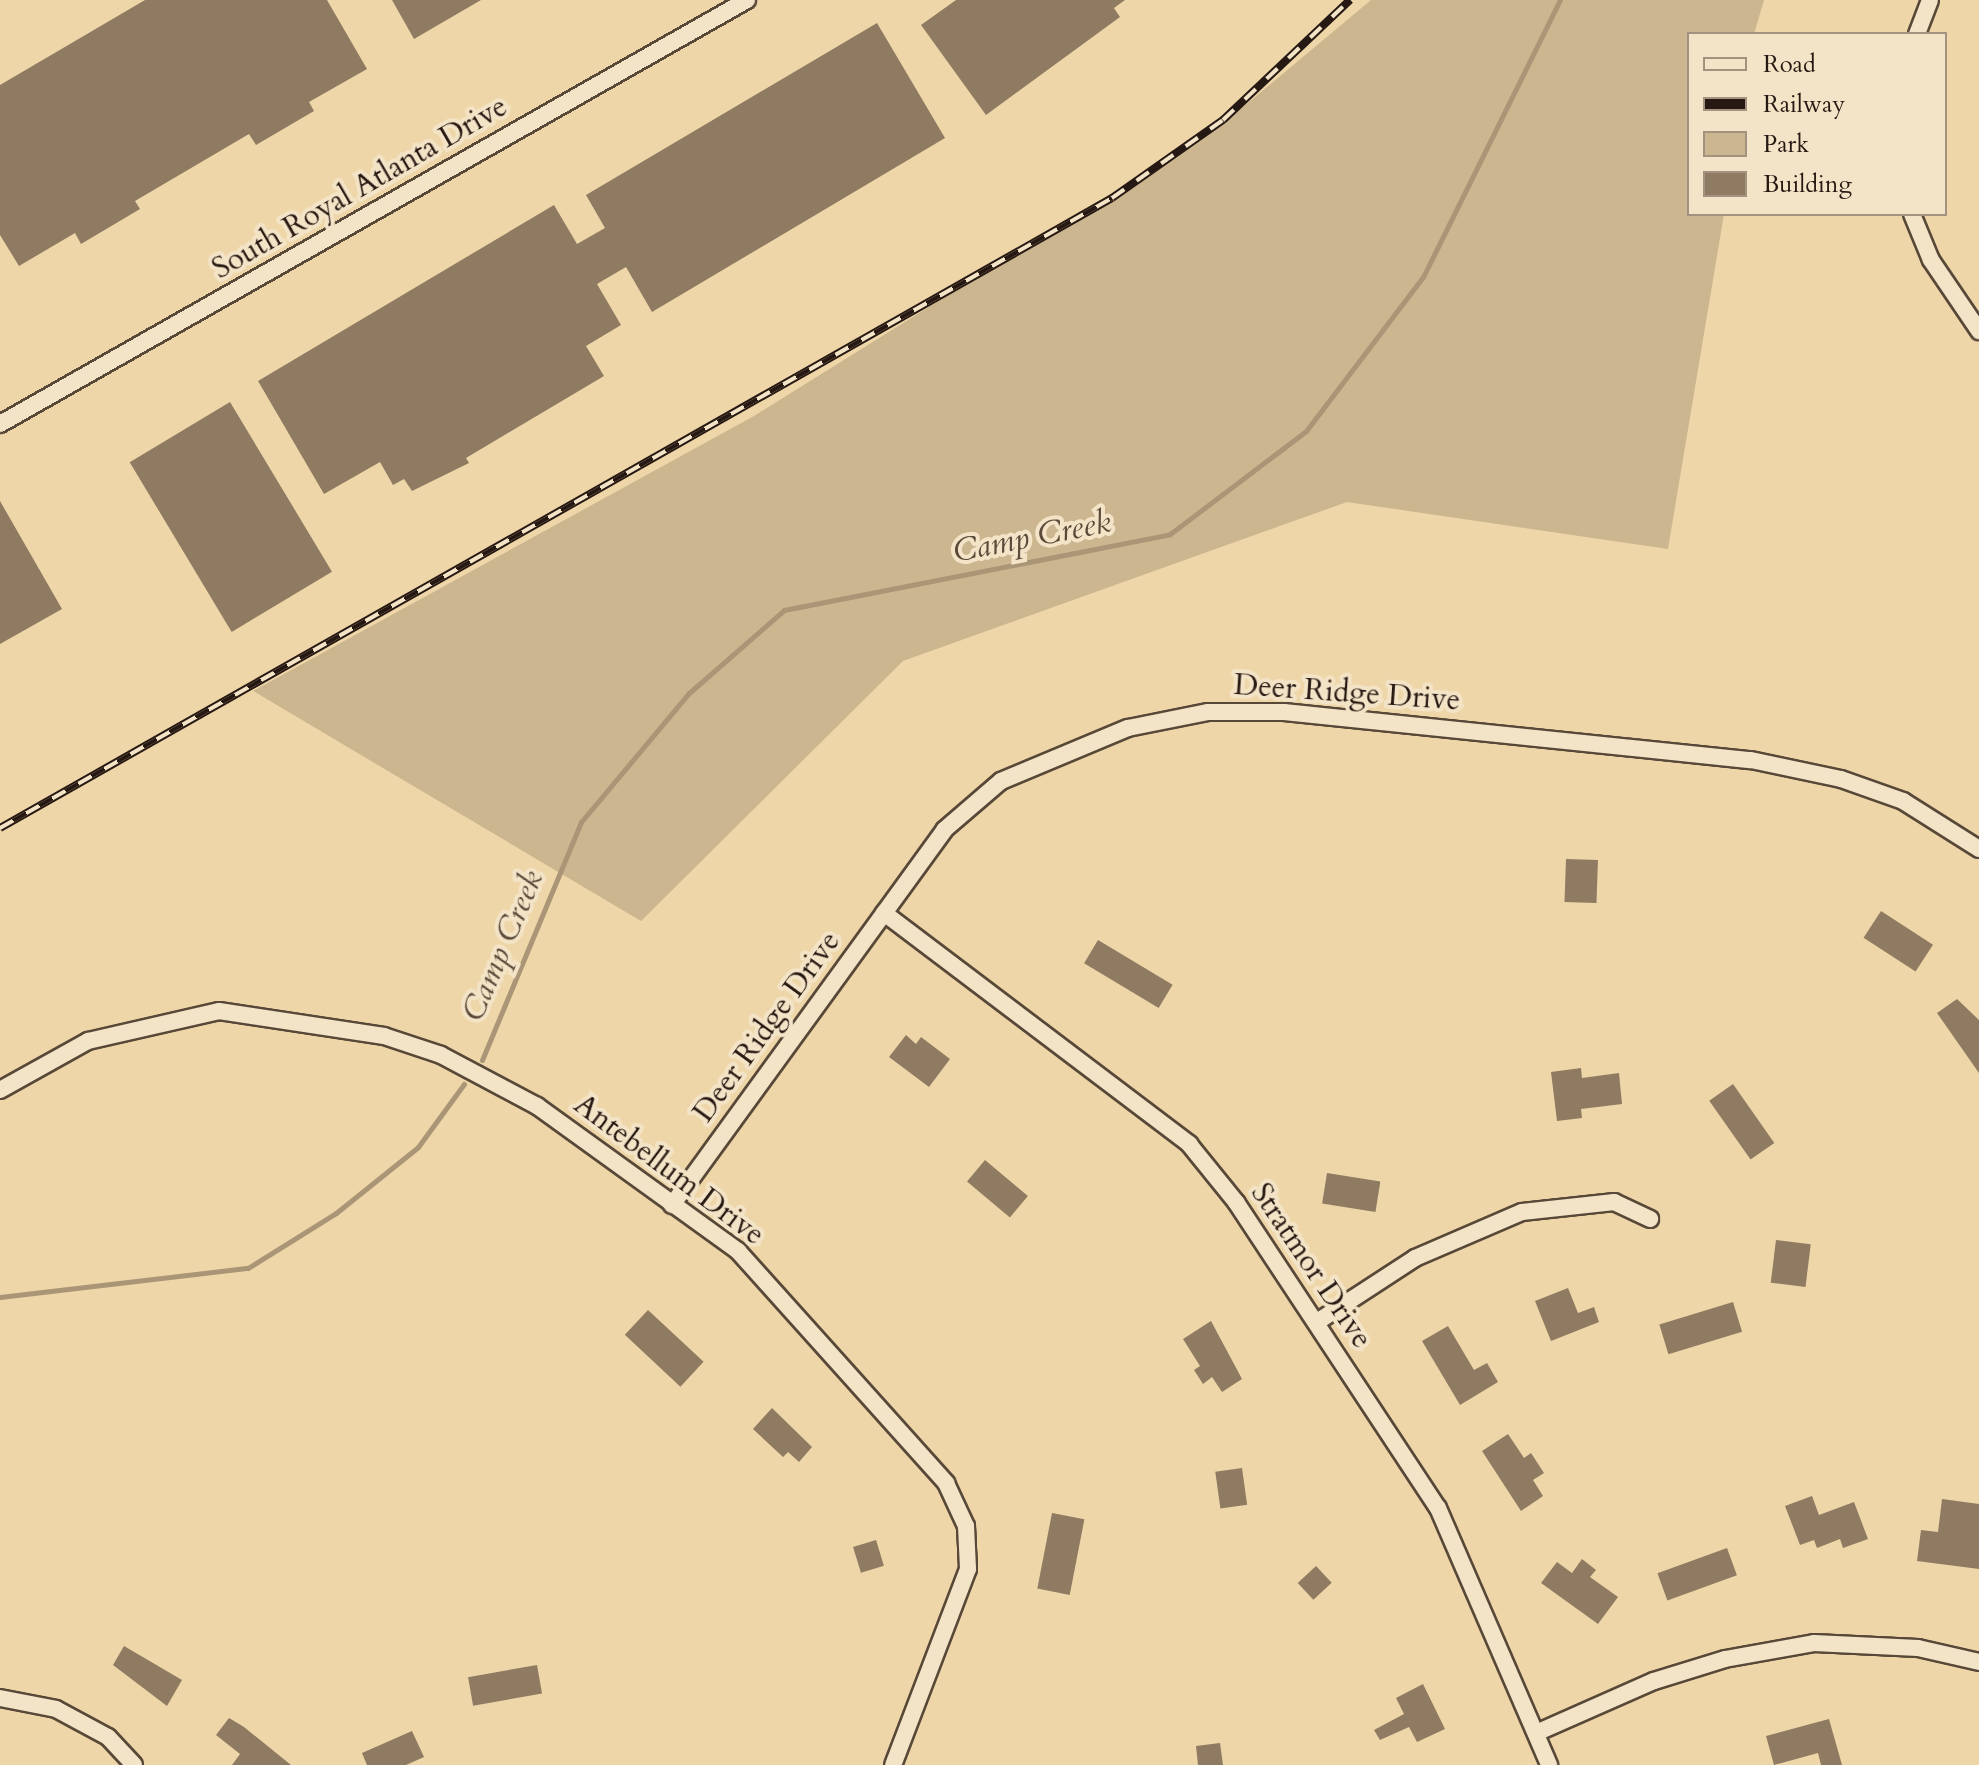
<!DOCTYPE html>
<html>
<head>
<meta charset="utf-8">
<style>
	body { margin:0 }
	#map { position:relative; width:1979px; height:1765px; overflow:hidden; background:#eed6a9; font-family:Cardo,serif }
	div>[style] { position:absolute }
	.green>* { inset:0; background:#ccb68f }
	.stream>* { height:5px; margin:-2.5px; padding:0 2.5px; transform-origin:2.5px; border-radius:2.5px; background:#aa9576 }
	.building>* { inset:0; background:#8e7b61; transform-origin:0 0 }
	.roads { filter:drop-shadow(2px 0 #584838) drop-shadow(-2px 0 #584838) drop-shadow(0 2px #584838) drop-shadow(0 -2px #584838) }
	.minor>* { height:16px; margin:-8px; padding:0 8px; transform-origin:8px; border-radius:8px; background:#f4e4c7 }
	.rail>* { height:8px; margin-top:-4px; transform-origin:0; background:repeating-linear-gradient(90deg,#f4e4c7 0 15px,#261812 0 30px); box-sizing:border-box; border-block:2px solid #261812 }
	span { translate:-50% -50%; white-space:nowrap; text-align:center; line-height:1.15; -webkit-text-stroke:8px #f4e4c7; paint-order:stroke }
	.street-label { font-size:30px; color:#261812 }
	.water-label { font-size:32px; color:#5b4a3a; font-style:italic }
	.legend { position:absolute; left:1687px; top:32px; width:260px; height:184px; box-sizing:border-box; background:#f4e4c7; border:2px solid #a2927f; margin:0; padding:10px 14px; list-style:none; font-size:24px; color:#261812 }
	.legend li { display:flex; align-items:center; gap:16px; height:40px }
	.legend b { width:40px; border:2px solid #a2927f }
</style>
</head>
<body>
<div id="map">
	<div class="green">
		<div style="clip-path:polygon(1371px 0,1764px 0,1754px 34px,1689px 34px,1689px 214px,1724px 214px,1668px 549px,1347px 502px,903px 661px,641px 921px,253px 691px,754px 416px,1224px 123px)"></div>
	</div>
	<div class="stream">
		<div style="left:482px;top:1060px;width:258px;rotate:-67.4deg"></div>
		<div style="left:581px;top:822px;width:168px;rotate:-50.1deg"></div>
		<div style="left:689px;top:693px;width:126px;rotate:-41.1deg"></div>
		<div style="left:784px;top:610px;width:393px;rotate:-11.1deg"></div>
		<div style="left:1170px;top:534px;width:171px;rotate:-37.1deg"></div>
		<div style="left:1306px;top:431px;width:193px;rotate:-52.8deg"></div>
		<div style="left:1423px;top:277px;width:309px;rotate:-63.7deg"></div>
		<div style="left:0;top:1297px;width:250px;rotate:-6.7deg"></div>
		<div style="left:248px;top:1268px;width:104px;rotate:-32deg"></div>
		<div style="left:336px;top:1213px;width:105px;rotate:-38.8deg"></div>
		<div style="left:418px;top:1147px;width:78px;rotate:-53.9deg"></div>
	</div>
	<div class="building">
		<div style="clip-path:polygon(145px 0,327px 0,367px 69px,309px 102px,314px 111px,256px 145px,249px 134px,135px 201px,140px 209px,81px 244px,75px 233px,19px 266px,0 235px,0 85px)"></div>
		<div style="clip-path:polygon(392px 0,481px 0,414px 39px)"></div>
		<div style="clip-path:polygon(956px 0,1125px 0,1114px 8px,1120px 17px,986px 115px,921px 25px)"></div>
		<div style="clip-path:polygon(877px 23px,945px 138px,652px 312px,626px 267px,597px 284px,621px 325px,586px 346px,604px 376px,466px 458px,469px 463px,412px 491px,404px 479px,393px 485px,380px 462px,324px 494px,258px 381px,554px 205px,577px 244px,605px 228px,586px 195px)"></div>
		<div style="left:230px;top:402px;width:198px;height:117px;rotate:59deg"></div>
		<div style="clip-path:polygon(0 501px,62px 609px,0 644px)"></div>
		<div style="left:1566px;top:859px;width:32px;height:43px;rotate:2deg"></div>
		<div style="left:1881px;top:911px;width:62px;height:32px;rotate:33deg"></div>
		<div style="left:1098px;top:940px;width:87px;height:27px;rotate:31deg"></div>
		<div style="clip-path:polygon(1957px 999px,1979px 1020px,1979px 1073px,1937px 1013px)"></div>
		<div style="clip-path:polygon(906px 1035px,916px 1044px,921px 1037px,950px 1059px,929px 1087px,889px 1057px)"></div>
		<div style="clip-path:polygon(1581px 1068px,1582px 1078px,1619px 1073px,1622px 1104px,1581px 1109px,1582px 1118px,1557px 1121px,1551px 1072px)"></div>
		<div style="left:1733px;top:1084px;width:72px;height:29px;rotate:55deg"></div>
		<div style="left:985px;top:1160px;width:56px;height:28px;rotate:40deg"></div>
		<div style="left:1327px;top:1173px;width:54px;height:31px;rotate:9deg"></div>
		<div style="left:1776px;top:1240px;width:35px;height:43px;rotate:7deg"></div>
		<div style="clip-path:polygon(1568px 1288px,1578px 1313px,1594px 1307px,1599px 1322px,1551px 1341px,1535px 1301px)"></div>
		<div style="left:1733px;top:1302px;width:31px;height:77px;rotate:73deg"></div>
		<div style="left:648px;top:1310px;width:76px;height:34px;rotate:43deg"></div>
		<div style="clip-path:polygon(1211px 1321px,1242px 1379px,1222px 1392px,1212px 1377px,1203px 1384px,1194px 1370px,1200px 1366px,1183px 1339px)"></div>
		<div style="clip-path:polygon(1448px 1326px,1474px 1370px,1487px 1363px,1498px 1382px,1460px 1405px,1422px 1341px)"></div>
		<div style="clip-path:polygon(772px 1408px,812px 1447px,799px 1462px,788px 1452px,783px 1457px,753px 1429px)"></div>
		<div style="clip-path:polygon(1508px 1434px,1524px 1458px,1531px 1453px,1544px 1473px,1533px 1480px,1543px 1496px,1521px 1511px,1482px 1451px)"></div>
		<div style="left:1242px;top:1468px;width:37px;height:27px;rotate:82deg"></div>
		<div style="clip-path:polygon(1812px 1496px,1819px 1515px,1854px 1502px,1868px 1539px,1843px 1548px,1840px 1539px,1817px 1548px,1814px 1540px,1800px 1545px,1785px 1506px)"></div>
		<div style="clip-path:polygon(1942px 1499px,1979px 1504px,1979px 1569px,1917px 1561px,1921px 1530px,1938px 1532px)"></div>
		<div style="left:1052px;top:1513px;width:33px;height:77px;rotate:11deg"></div>
		<div style="left:876px;top:1540px;width:27px;height:24px;rotate:73deg"></div>
		<div style="left:1727px;top:1548px;width:29px;height:74px;rotate:70deg"></div>
		<div style="clip-path:polygon(1582px 1559px,1596px 1570px,1590px 1577px,1618px 1597px,1598px 1624px,1541px 1583px,1557px 1562px,1572px 1573px)"></div>
		<div style="left:1316px;top:1566px;width:23px;height:25px;rotate:47deg"></div>
		<div style="clip-path:polygon(124px 1646px,182px 1680px,167px 1706px,113px 1665px)"></div>
		<div style="left:537px;top:1665px;width:29px;height:70px;rotate:80deg"></div>
		<div style="clip-path:polygon(1423px 1684px,1445px 1729px,1417px 1742px,1409px 1727px,1380px 1740px,1374px 1730px,1404px 1714px,1396px 1698px)"></div>
		<div style="clip-path:polygon(229px 1718px,244px 1727px,291px 1765px,232px 1765px,240px 1754px,216px 1735px)"></div>
		<div style="clip-path:polygon(1829px 1719px,1842px 1765px,1821px 1765px,1818px 1753px,1774px 1765px,1766px 1736px)"></div>
		<div style="clip-path:polygon(412px 1731px,424px 1757px,406px 1765px,367px 1765px,362px 1753px)"></div>
		<div style="clip-path:polygon(1220px 1743px,1223px 1765px,1198px 1765px,1196px 1746px)"></div>
	</div>
	<div class="roads">
		<div class="minor">
			<div style="left:1917px;top:34px;width:36px;rotate:-69deg"></div>
			<div style="left:1912px;top:214px;width:50px;rotate:67.6deg"></div>
			<div style="left:1931px;top:260px;width:86px;rotate:55.9deg"></div>
			<div style="left:0;top:424px;width:859px;rotate:-29.58deg"></div>
			<div style="left:884px;top:913px;width:383px;rotate:37.1deg"></div>
			<div style="left:1189px;top:1144px;width:75px;rotate:51deg"></div>
			<div style="left:1236px;top:1202px;width:367px;rotate:56.6deg"></div>
			<div style="left:1438px;top:1508px;width:280px;rotate:66.6deg"></div>
			<div style="left:0;top:1090px;width:101px;rotate:-29.1deg"></div>
			<div style="left:88px;top:1041px;width:134px;rotate:-12.9deg"></div>
			<div style="left:219px;top:1011px;width:167px;rotate:8.6deg"></div>
			<div style="left:384px;top:1036px;width:60px;rotate:18.4deg"></div>
			<div style="left:441px;top:1055px;width:109px;rotate:28deg"></div>
			<div style="left:537px;top:1106px;width:248px;rotate:35.8deg"></div>
			<div style="left:738px;top:1251px;width:312px;rotate:48.1deg"></div>
			<div style="left:946px;top:1483px;width:47px;rotate:65.1deg"></div>
			<div style="left:966px;top:1526px;width:43px;rotate:87.3deg"></div>
			<div style="left:968px;top:1569px;width:210px;rotate:110.9deg"></div>
			<div style="left:672px;top:1205px;width:463px;rotate:-54deg"></div>
			<div style="left:944px;top:830px;width:75px;rotate:-40.7deg"></div>
			<div style="left:1001px;top:781px;width:138px;rotate:-22.7deg"></div>
			<div style="left:1128px;top:728px;width:82px;rotate:-11.3deg"></div>
			<div style="left:1208px;top:712px;width:76px"></div>
			<div style="left:1284px;top:712px;width:469px;rotate:5.9deg"></div>
			<div style="left:1751px;top:760px;width:92px;rotate:11.9deg"></div>
			<div style="left:1841px;top:779px;width:66px;rotate:19.5deg"></div>
			<div style="left:1903px;top:801px;width:90px;rotate:32.3deg"></div>
			<div style="left:1317px;top:1322px;width:117px;rotate:-33.1deg"></div>
			<div style="left:1415px;top:1258px;width:116px;rotate:-23.3deg"></div>
			<div style="left:1522px;top:1212px;width:93px;rotate:-6.2deg"></div>
			<div style="left:1614px;top:1202px;width:40px;rotate:25deg"></div>
			<div style="left:0;top:1698px;width:57px;rotate:11.1deg"></div>
			<div style="left:56px;top:1709px;width:59px;rotate:28.3deg"></div>
			<div style="left:108px;top:1737px;width:38px;rotate:47deg"></div>
			<div style="left:1536px;top:1733px;width:129px;rotate:-23.8deg"></div>
			<div style="left:1654px;top:1681px;width:74px;rotate:-17.2deg"></div>
			<div style="left:1725px;top:1659px;width:90px;rotate:-10.2deg"></div>
			<div style="left:1814px;top:1643px;width:104px;rotate:2.8deg"></div>
			<div style="left:1918px;top:1648px;width:63px;rotate:12.9deg"></div>
		</div>
	</div>
	<div class="rail">
		<div style="left:0;top:828px;width:1278px;rotate:-29.53deg"></div>
		<div style="left:1112px;top:198px;width:136px;rotate:-35.1deg"></div>
		<div style="left:1223px;top:120px;width:175px;rotate:-43.4deg"></div>
	</div>
	<div class="street-label">
		<span style="left:360px;top:188px;rotate:-30deg">South Royal Atlanta Drive</span>
		<span style="left:1347px;top:693px;rotate:4deg">Deer Ridge Drive</span>
		<span style="left:767px;top:1027px;rotate:-54deg">Deer Ridge Drive</span>
		<span style="left:669px;top:1170px;rotate:37deg">Antebellum Drive</span>
		<span style="left:1311px;top:1266px;rotate:56deg">Stratmor Drive</span>
	</div>
	<div class="water-label">
		<span style="left:1032px;top:537px;rotate:-11deg">Camp Creek</span>
		<span style="left:503px;top:946px;rotate:-67deg">Camp Creek</span>
	</div>
	<ul class="legend">
	<li><b style="height:10px;background:#f4e4c7"></b>Road</li>
	<li><b style="height:10px;background:#261812"></b>Railway</li>
	<li><b style="height:22px;background:#ccb68f"></b>Park</li>
	<li><b style="height:22px;background:#8e7b61"></b>Building</li>
	</ul>
</div>
</body>
</html>
